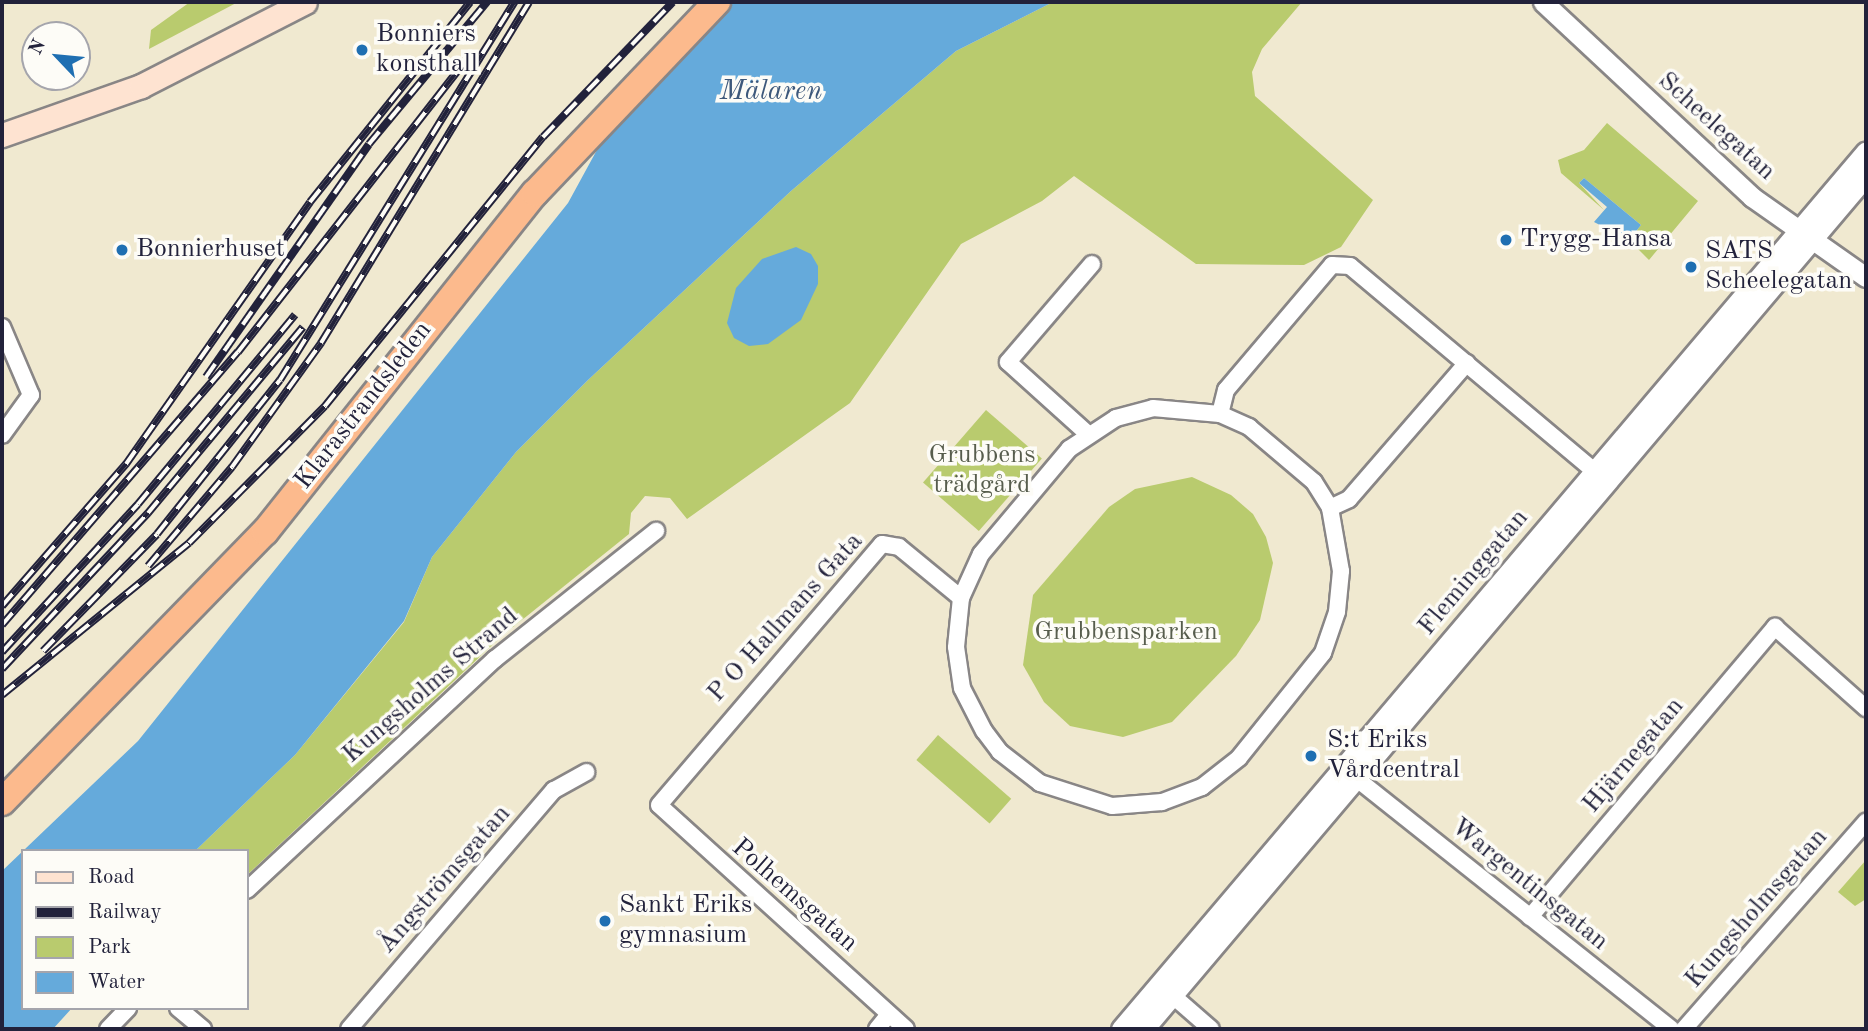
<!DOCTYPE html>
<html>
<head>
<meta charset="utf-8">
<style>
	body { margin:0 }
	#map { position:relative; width:1868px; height:1031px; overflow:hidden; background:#f0e9d0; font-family:"Old Standard TT",serif }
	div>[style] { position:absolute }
	.green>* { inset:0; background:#b9cb6e; transform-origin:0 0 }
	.water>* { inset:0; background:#65aadb }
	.roads { filter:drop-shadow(2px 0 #898686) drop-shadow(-2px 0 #898686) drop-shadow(0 2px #898686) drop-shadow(0 -2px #898686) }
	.minor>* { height:16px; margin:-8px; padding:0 8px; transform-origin:8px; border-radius:8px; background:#fff }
	.tertiary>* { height:19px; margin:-9.5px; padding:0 9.5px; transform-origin:9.5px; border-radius:9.5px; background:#fff }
	.secondary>* { height:23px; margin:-11.5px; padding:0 11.5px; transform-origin:11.5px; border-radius:11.5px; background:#fee3d1 }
	.trunk>* { height:26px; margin:-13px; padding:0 13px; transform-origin:13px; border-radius:13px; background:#fcba8d }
	.rail>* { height:8px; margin-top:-4px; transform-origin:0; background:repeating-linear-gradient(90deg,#fdfcf7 0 16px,#22223b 0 32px); box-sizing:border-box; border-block:2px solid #22223b }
	.dots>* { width:19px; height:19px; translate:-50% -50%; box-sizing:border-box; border:4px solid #fdfcf7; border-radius:50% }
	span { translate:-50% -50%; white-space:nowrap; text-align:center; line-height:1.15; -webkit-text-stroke:7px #fdfcf7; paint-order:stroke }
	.poi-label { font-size:26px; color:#22223b }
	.left { translate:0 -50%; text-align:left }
	.street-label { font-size:26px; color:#22223b }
	.park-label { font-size:26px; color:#575d4d }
	.water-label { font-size:28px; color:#3d587b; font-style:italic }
	.frame { position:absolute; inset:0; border:4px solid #22223b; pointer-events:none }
	.legend { position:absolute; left:21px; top:849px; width:228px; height:161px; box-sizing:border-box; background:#fdfcf7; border:2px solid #a5a5ac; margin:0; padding:9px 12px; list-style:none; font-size:21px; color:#22223b }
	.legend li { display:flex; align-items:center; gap:14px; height:35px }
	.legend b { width:35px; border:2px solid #a5a5ac }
	.north { position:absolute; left:21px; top:21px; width:70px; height:70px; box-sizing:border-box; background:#fdfcf7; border:2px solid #a5a5ac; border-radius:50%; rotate:296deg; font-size:19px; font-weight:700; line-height:28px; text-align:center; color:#22223b }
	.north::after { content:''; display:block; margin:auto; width:24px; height:32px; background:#1f6fb2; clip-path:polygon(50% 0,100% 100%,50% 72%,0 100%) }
</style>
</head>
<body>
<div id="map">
	<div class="green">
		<div style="clip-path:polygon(190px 2px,238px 2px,149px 49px,151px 30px)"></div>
		<div style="clip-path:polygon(1053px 2px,1302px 2px,1262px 49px,1252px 72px,1255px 96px,1373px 200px,1341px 247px,1304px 265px,1196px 264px,1074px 176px,1042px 201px,961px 244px,850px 403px,687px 519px,670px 498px,645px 496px,631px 513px,629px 534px,501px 637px,247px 875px,247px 851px,195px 851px,295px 755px,404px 622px,432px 557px,516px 452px,588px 380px,791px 191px,956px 51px)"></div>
		<div style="clip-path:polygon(1607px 123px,1698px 201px,1649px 260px,1629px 240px,1641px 225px,1584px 178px,1579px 183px,1604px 210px,1561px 173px,1558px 160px,1584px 150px)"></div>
		<div style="left:986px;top:410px;width:74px;height:96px;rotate:41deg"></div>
		<div style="clip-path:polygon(1192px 477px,1231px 495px,1253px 514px,1266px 537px,1273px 563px,1260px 620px,1236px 656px,1172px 722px,1123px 737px,1070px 726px,1044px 702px,1023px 665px,1033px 595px,1109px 507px,1135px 489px)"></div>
		<div style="left:938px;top:735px;width:97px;height:33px;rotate:41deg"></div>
		<div style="clip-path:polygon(1866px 860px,1866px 899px,1855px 906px,1838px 892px)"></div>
	</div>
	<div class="water">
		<div style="clip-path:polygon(733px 2px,1053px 2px,956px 51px,791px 191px,588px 380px,516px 452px,432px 557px,404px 621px,295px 755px,195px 851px,23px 851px,23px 1008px,72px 1008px,53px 1029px,2px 1029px,2px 871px,138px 741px,568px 203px,610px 126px)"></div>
		<div style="clip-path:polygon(1584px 178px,1641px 225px,1629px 240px,1594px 222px,1607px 207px,1579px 183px)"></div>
		<div style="clip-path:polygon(796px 247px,811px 254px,818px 266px,818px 284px,801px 320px,768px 344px,749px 346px,734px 338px,727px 323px,736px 288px,762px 259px)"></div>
	</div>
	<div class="roads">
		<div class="minor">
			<div style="left:2px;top:327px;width:74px;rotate:66.9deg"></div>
			<div style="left:31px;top:395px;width:49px;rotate:125.9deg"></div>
			<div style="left:1153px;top:408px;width:67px;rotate:5.1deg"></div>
			<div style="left:1220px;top:414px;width:32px;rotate:24deg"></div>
			<div style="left:1249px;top:427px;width:85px;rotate:40.2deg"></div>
			<div style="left:1314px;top:482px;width:31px;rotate:58deg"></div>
			<div style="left:1330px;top:508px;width:64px;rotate:80.1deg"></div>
			<div style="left:1341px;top:571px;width:41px;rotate:95.6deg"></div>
			<div style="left:1337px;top:612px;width:43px;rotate:108.9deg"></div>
			<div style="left:1323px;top:653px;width:134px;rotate:128.7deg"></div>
			<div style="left:1239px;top:758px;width:47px;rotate:141.9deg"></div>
			<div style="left:1202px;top:787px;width:43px;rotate:159.4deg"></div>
			<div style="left:1162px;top:802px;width:50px;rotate:175.4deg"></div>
			<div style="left:1112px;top:806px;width:76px;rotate:-162.3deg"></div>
			<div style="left:1040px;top:783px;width:51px;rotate:-142.2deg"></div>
			<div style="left:1000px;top:752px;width:26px;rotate:-127deg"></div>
			<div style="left:984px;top:731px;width:48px;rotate:-117.1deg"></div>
			<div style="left:962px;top:688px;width:41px;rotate:-98.3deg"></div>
			<div style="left:956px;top:647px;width:49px;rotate:-84.2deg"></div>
			<div style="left:961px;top:598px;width:48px;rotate:-65.6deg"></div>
			<div style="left:981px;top:554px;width:137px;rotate:-50deg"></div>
			<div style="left:1069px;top:449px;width:56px;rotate:-33.4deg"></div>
			<div style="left:1116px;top:418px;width:38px;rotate:-15deg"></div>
			<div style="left:1220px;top:414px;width:25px;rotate:-76deg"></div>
			<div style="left:1226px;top:390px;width:164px;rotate:-49.7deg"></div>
			<div style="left:1332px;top:265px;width:18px;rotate:3deg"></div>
			<div style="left:1350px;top:266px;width:330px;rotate:40deg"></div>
			<div style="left:1089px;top:435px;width:109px;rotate:-138deg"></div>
			<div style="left:1008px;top:362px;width:129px;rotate:-49.4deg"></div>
			<div style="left:1330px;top:508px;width:21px;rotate:-25deg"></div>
			<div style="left:1349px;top:499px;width:180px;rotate:-49.1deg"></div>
			<div style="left:1357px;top:779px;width:401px;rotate:38.5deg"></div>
			<div style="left:247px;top:890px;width:339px;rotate:-43deg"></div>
			<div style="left:495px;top:659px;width:206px;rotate:-38.5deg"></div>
			<div style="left:1530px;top:917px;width:380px;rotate:-49.8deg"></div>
			<div style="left:1775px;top:627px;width:122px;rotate:41.7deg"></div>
			<div style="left:1164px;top:988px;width:62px;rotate:41.1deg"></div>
			<div style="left:178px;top:1008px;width:33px;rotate:40deg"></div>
			<div style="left:108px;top:1029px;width:29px;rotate:-46deg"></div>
			<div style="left:349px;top:1029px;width:315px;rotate:-49.4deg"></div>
			<div style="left:554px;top:790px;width:37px;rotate:-29deg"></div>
			<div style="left:877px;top:1029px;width:19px;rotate:-51deg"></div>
			<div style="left:906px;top:1029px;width:333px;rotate:-137.8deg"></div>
			<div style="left:659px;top:805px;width:343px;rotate:-49.5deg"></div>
			<div style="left:882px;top:544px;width:17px;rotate:10deg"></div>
			<div style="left:899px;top:547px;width:80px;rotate:39.4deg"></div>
			<div style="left:1684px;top:1029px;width:276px;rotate:-48.7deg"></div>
		</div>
		<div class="tertiary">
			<div style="left:1543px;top:2px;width:286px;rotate:43deg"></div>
			<div style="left:1752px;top:197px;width:139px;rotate:35.1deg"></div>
			<div style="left:1121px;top:1029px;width:1151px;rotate:-49.68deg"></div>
			<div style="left:1144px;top:1029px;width:1118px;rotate:-49.75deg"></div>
		</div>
		<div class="secondary">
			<div style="left:2px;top:135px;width:147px;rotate:-19.4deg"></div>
			<div style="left:141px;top:86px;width:184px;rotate:-27.1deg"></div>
		</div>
		<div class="trunk">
			<div style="left:2px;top:802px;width:377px;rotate:-45.8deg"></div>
			<div style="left:265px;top:532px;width:433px;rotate:-51.5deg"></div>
			<div style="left:535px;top:193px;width:264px;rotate:-46.4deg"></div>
		</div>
	</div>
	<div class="rail">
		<div style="left:206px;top:377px;width:284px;rotate:-55deg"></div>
		<div style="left:369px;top:144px;width:185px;rotate:-50.3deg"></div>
		<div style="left:148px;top:566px;width:130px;rotate:-49.7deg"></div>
		<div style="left:232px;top:467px;width:153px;rotate:-54.3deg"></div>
		<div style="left:321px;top:343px;width:399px;rotate:-58.6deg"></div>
		<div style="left:2px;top:606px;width:189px;rotate:-48.9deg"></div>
		<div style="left:126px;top:464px;width:320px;rotate:-54.9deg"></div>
		<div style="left:310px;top:202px;width:256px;rotate:-51.3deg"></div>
		<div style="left:2px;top:625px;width:361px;rotate:-49.2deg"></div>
		<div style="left:238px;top:352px;width:360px;rotate:-52deg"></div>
		<div style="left:43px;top:651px;width:163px;rotate:-45.7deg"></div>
		<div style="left:157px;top:534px;width:197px;rotate:-51.4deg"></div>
		<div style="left:280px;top:380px;width:445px;rotate:-58.2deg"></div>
		<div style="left:2px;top:652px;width:201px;rotate:-47.4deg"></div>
		<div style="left:138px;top:504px;width:246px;rotate:-50.3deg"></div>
		<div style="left:2px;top:669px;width:214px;rotate:-46.9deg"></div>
		<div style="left:148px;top:513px;width:242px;rotate:-50.2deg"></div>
		<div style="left:2px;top:695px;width:241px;rotate:-39.1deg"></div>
		<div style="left:189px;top:543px;width:193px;rotate:-45.2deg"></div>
		<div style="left:325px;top:406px;width:346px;rotate:-51deg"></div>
		<div style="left:543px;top:137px;width:187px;rotate:-46.1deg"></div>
	</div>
	<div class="dots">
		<div style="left:362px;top:50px;background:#1f6fb2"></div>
		<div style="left:1506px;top:240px;background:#1f6fb2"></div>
		<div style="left:122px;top:250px;background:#1f6fb2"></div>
		<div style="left:1691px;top:267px;background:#1f6fb2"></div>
		<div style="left:1311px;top:756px;background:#1f6fb2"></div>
		<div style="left:605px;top:921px;background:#1f6fb2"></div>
	</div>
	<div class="poi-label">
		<span class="left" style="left:376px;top:50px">Bonniers<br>konsthall</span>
		<span class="left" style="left:1520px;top:240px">Trygg-Hansa</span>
		<span class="left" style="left:136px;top:250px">Bonnierhuset</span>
		<span class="left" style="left:1705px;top:267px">SATS<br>Scheelegatan</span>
		<span class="left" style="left:1327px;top:756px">S:t Eriks<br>Vårdcentral</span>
		<span class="left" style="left:619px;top:921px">Sankt Eriks<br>gymnasium</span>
	</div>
	<div class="street-label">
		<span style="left:1716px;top:127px;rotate:42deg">Scheelegatan</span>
		<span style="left:364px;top:406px;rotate:-52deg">Klarastrandsleden</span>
		<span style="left:1474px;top:573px;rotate:-50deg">Fleminggatan</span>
		<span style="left:786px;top:618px;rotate:-48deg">P O Hallmans Gata</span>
		<span style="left:431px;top:686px;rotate:-41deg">Kungsholms Strand</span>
		<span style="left:1634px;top:756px;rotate:-50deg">Hjärnegatan</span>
		<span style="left:445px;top:880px;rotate:-49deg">Ångströmsgatan</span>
		<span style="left:1529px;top:885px;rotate:39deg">Wargentinsgatan</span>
		<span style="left:794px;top:896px;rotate:41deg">Polhemsgatan</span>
		<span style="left:1757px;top:909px;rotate:-49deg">Kungsholmsgatan</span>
	</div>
	<div class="park-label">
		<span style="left:982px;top:471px">Grubbens<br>trädgård</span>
		<span style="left:1126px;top:633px">Grubbensparken</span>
	</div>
	<div class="water-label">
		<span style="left:771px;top:92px">Mälaren</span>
	</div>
	<div class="frame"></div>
	<ul class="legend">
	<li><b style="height:9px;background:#fee3d1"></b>Road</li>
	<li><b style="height:9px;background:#22223b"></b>Railway</li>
	<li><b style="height:19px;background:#b9cb6e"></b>Park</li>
	<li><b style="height:19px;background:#65aadb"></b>Water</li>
	</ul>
	<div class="north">N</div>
</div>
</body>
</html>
